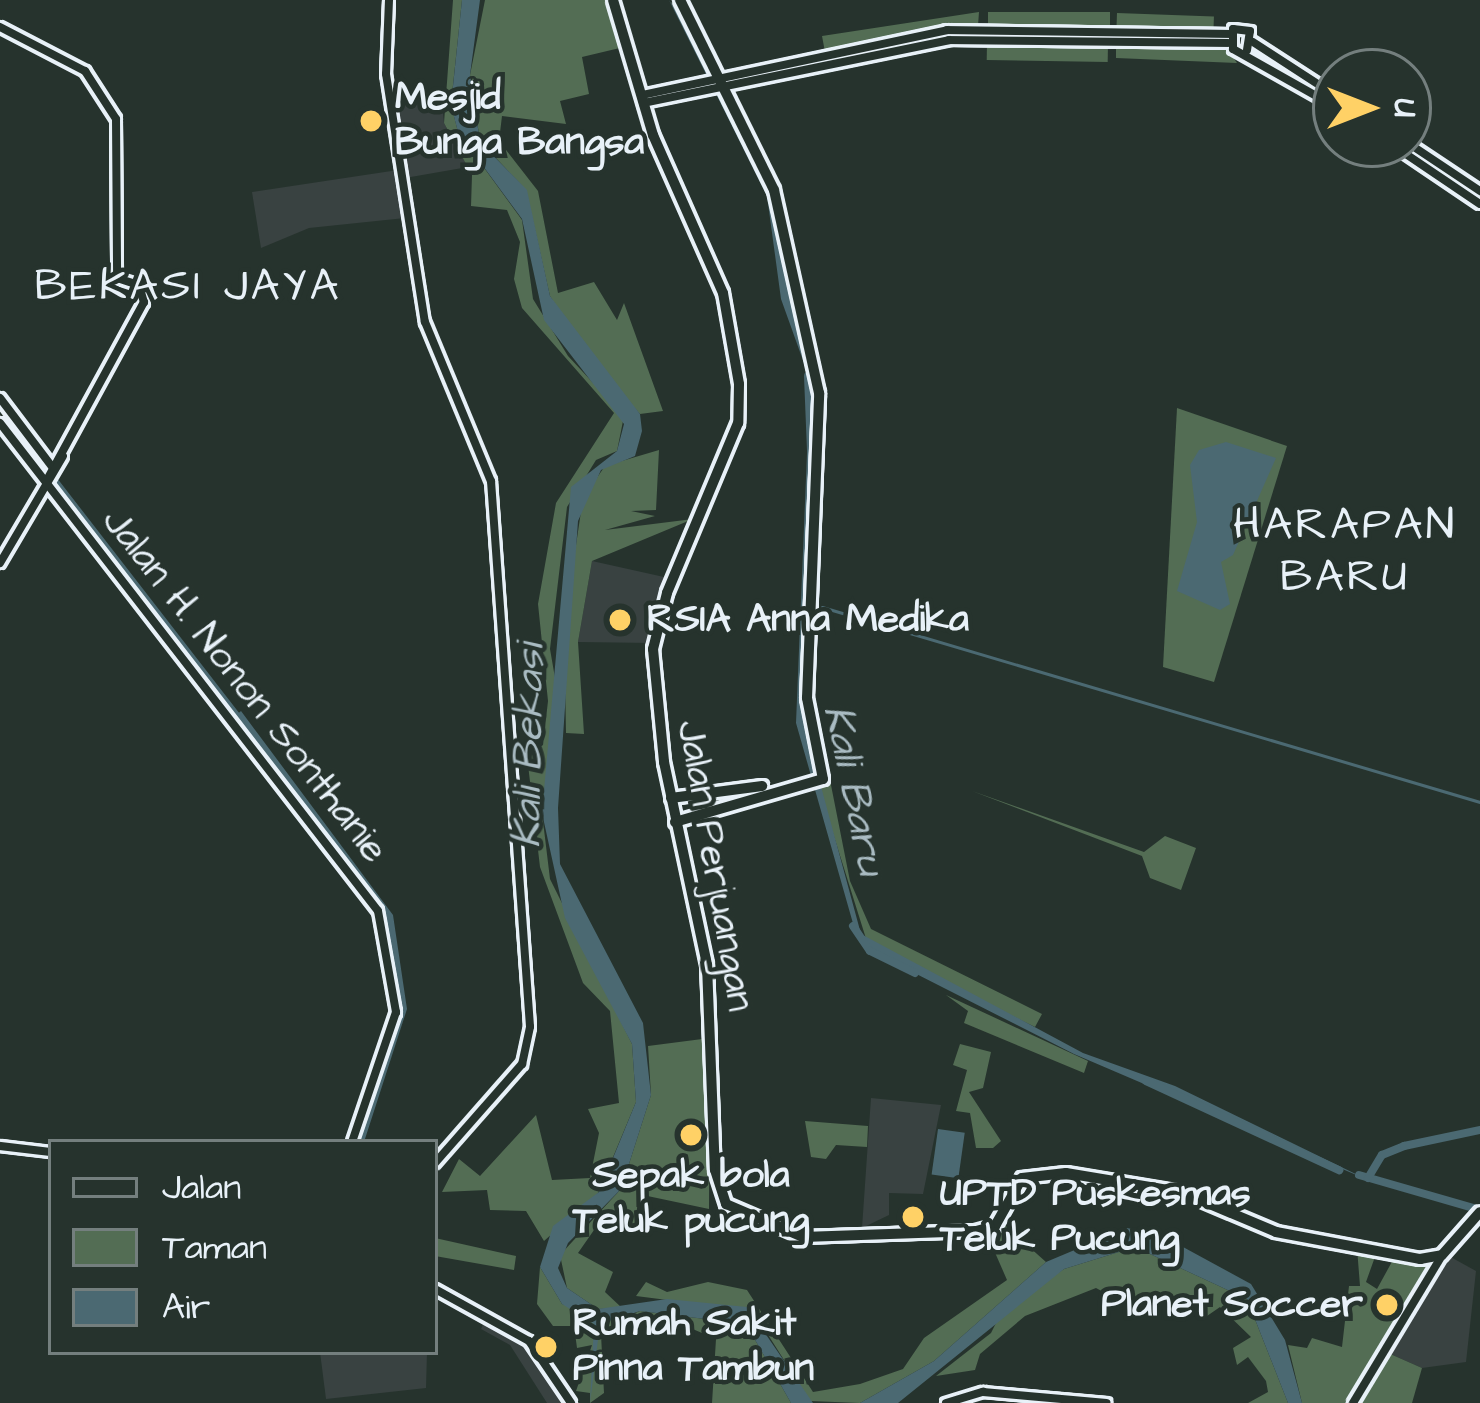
<!DOCTYPE html>
<html>
<head>
<meta charset="utf-8">
<style>
	body { margin:0 }
	#map { position:relative; width:1480px; height:1403px; overflow:hidden; background:#26332d; font-family:"Architects Daughter",sans-serif }
	div>[style] { position:absolute }
	.built>* { inset:0; background:#394241 }
	.green>* { inset:0; background:#536d54; transform-origin:0 0 }
	.water>* { inset:0; background:#4b6972; transform-origin:0 0 }
	.stream>* { height:3px; margin:-1.5px; padding:0 1.5px; transform-origin:1.5px; border-radius:1.5px; background:#4b6972 }
	.river>* { height:8px; margin:-4px; padding:0 4px; transform-origin:4px; border-radius:4px; background:#4b6972 }
	.roads { filter:drop-shadow(3px 0 #e8f1f8) drop-shadow(-3px 0 #e8f1f8) drop-shadow(0 3px #e8f1f8) drop-shadow(0 -3px #e8f1f8) }
	.minor>* { height:8px; margin:-4px; padding:0 4px; transform-origin:4px; border-radius:4px; background:#26332d }
	.major>* { height:10px; margin:-5px; padding:0 5px; transform-origin:5px; border-radius:5px; background:#26332d }
	.dots>* { width:33px; height:33px; translate:-50% -50%; box-sizing:border-box; border:6px solid #26332d; border-radius:50% }
	span { translate:-50% -50%; white-space:nowrap; text-align:center; line-height:1.15; -webkit-text-stroke:9px #26332d; paint-order:stroke }
	.poi-label { font-size:39px; color:#e8f1f8; font-weight:700 }
	.left { translate:0 -50%; text-align:left }
	.right { translate:-100% -50%; text-align:right }
	.street-label { font-size:39px; color:#e8f1f8 }
	.water-label { font-size:42px; color:#a9bbc2; font-style:italic }
	.quarter-label { font-size:45px; color:#e8f1f8; letter-spacing:3px }
	.legend { position:absolute; left:48px; top:1139px; width:390px; height:216px; box-sizing:border-box; background:#26332d; border:3px solid #747f7e; margin:0; padding:15px 21px; list-style:none; font-size:36px; color:#e8f1f8 }
	.legend li { display:flex; align-items:center; gap:24px; height:60px }
	.legend b { width:60px; border:3px solid #747f7e }
	.north { position:absolute; left:1312px; top:48px; width:120px; height:120px; box-sizing:border-box; background:#26332d; border:3px solid #747f7e; border-radius:50%; rotate:90deg; font-size:33px; font-weight:700; line-height:48px; text-align:center; color:#e8f1f8 }
	.north::after { content:''; display:block; margin:auto; width:42px; height:54px; background:#ffd166; clip-path:polygon(50% 0,100% 100%,50% 72%,0 100%) }
</style>
</head>
<body>
<div id="map">
	<div class="built">
		<div style="clip-path:polygon(441px 91px,444px 123px,468px 167px,405px 178px,389px 93px)"></div>
		<div style="clip-path:polygon(398px 170px,405px 218px,309px 228px,261px 248px,252px 192px)"></div>
		<div style="clip-path:polygon(592px 561px,673px 579px,654px 643px,578px 642px)"></div>
		<div style="clip-path:polygon(871px 1098px,941px 1105px,923px 1194px,889px 1193px,889px 1215px,862px 1228px)"></div>
		<div style="clip-path:polygon(1447px 1255px,1476px 1271px,1466px 1362px,1422px 1368px,1388px 1353px)"></div>
		<div style="clip-path:polygon(486px 1318px,533px 1347px,571px 1403px,547px 1403px,510px 1345px,481px 1329px)"></div>
		<div style="clip-path:polygon(320px 1352px,427px 1352px,426px 1388px,326px 1399px)"></div>
	</div>
	<div class="green">
		<div style="clip-path:polygon(453px 0,462px 0,451px 104px,458px 132px,522px 220px,533px 299px,568px 356px,624px 416px,617px 451px,596px 460px,567px 507px,550px 649px,559px 701px,542px 813px,550px 879px,632px 1044px,636px 1102px,598px 1193px,544px 1241px,526px 1211px,490px 1210px,487px 1190px,442px 1192px,459px 1159px,480px 1176px,536px 1115px,552px 1180px,590px 1178px,599px 1133px,588px 1109px,619px 1103px,610px 1011px,583px 983px,540px 867px,527px 756px,543px 745px,548px 701px,538px 604px,556px 503px,614px 413px,522px 308px,514px 279px,520px 242px,507px 210px,471px 206px,472px 175px,444px 123px)"></div>
		<div style="clip-path:polygon(485px 0,610px 0,624px 47px,582px 57px,589px 94px,560px 101px,566px 124px,502px 116px,499px 141px,538px 191px,558px 293px,594px 282px,617px 320px,624px 303px,663px 411px,640px 414px,586px 353px,550px 296px,526px 190px,480px 141px,470px 75px)"></div>
		<div style="clip-path:polygon(979px 12px,978px 26px,946px 24px,825px 52px,822px 36px)"></div>
		<div style="left:988px;top:12px;width:122px;height:16px"></div>
		<div style="left:1117px;top:13px;width:97px;height:17px;rotate:2deg"></div>
		<div style="left:987px;top:43px;width:121px;height:17px;rotate:1deg"></div>
		<div style="clip-path:polygon(1116px 47px,1228px 49px,1237px 63px,1116px 58px)"></div>
		<div style="clip-path:polygon(1177px 408px,1287px 446px,1214px 682px,1163px 667px)"></div>
		<div style="clip-path:polygon(659px 450px,656px 510px,631px 511px,655px 516px,605px 530px,693px 519px,592px 561px,578px 642px,584px 734px,566px 733px,564px 626px,583px 498px,605px 466px)"></div>
		<div style="clip-path:polygon(830px 780px,850px 881px,871px 929px,1042px 1014px,1035px 1027px,868px 945px,817px 782px)"></div>
		<div style="clip-path:polygon(972px 791px,1144px 852px,1165px 836px,1196px 848px,1181px 890px,1150px 878px,1142px 856px)"></div>
		<div style="clip-path:polygon(946px 995px,1088px 1061px,1084px 1073px,964px 1023px,968px 1011px)"></div>
		<div style="clip-path:polygon(710px 1038px,709px 1209px,638px 1194px,636px 1224px,601px 1220px,578px 1253px,613px 1272px,605px 1292px,622px 1308px,598px 1309px,567px 1288px,560px 1255px,621px 1189px,651px 1095px,648px 1046px)"></div>
		<div style="clip-path:polygon(960px 1044px,991px 1052px,983px 1088px,969px 1092px,1001px 1141px,993px 1148px,976px 1148px,970px 1113px,956px 1111px,967px 1070px,953px 1065px)"></div>
		<div style="clip-path:polygon(805px 1121px,868px 1126px,867px 1147px,836px 1145px,826px 1159px,811px 1157px)"></div>
		<div style="clip-path:polygon(1001px 1222px,1046px 1262px,934px 1361px,860px 1403px,810px 1401px,753px 1311px,636px 1296px,646px 1282px,667px 1292px,708px 1282px,747px 1290px,813px 1392px,860px 1384px,903px 1369px,924px 1338px,1007px 1280px,986px 1232px)"></div>
		<div style="clip-path:polygon(435px 1238px,516px 1256px,514px 1270px,435px 1256px)"></div>
		<div style="clip-path:polygon(1135px 1247px,1247px 1299px,1288px 1403px,1248px 1403px,1268px 1392px,1266px 1381px,1248px 1357px,1237px 1365px,1233px 1348px,1251px 1337px,1220px 1307px,1207px 1316px,1196px 1310px,1198px 1297px,1118px 1300px,1096px 1288px,1025px 1316px,980px 1354px,975px 1370px,936px 1376px,991px 1333px,1002px 1311px,1064px 1269px)"></div>
		<div style="clip-path:polygon(1357px 1248px,1376px 1254px,1366px 1282px,1377px 1289px,1394px 1258px,1433px 1265px,1347px 1403px,1302px 1403px,1288px 1345px,1307px 1348px,1312px 1338px,1342px 1347px,1349px 1286px,1360px 1286px)"></div>
		<div style="clip-path:polygon(540px 1267px,562px 1304px,617px 1321px,640px 1311px,746px 1324px,791px 1403px,712px 1403px,716px 1339px,681px 1324px,601px 1334px,604px 1393px,590px 1403px,590px 1393px,576px 1391px,592px 1345px,577px 1348px,574px 1326px,553px 1326px,537px 1304px)"></div>
		<div style="clip-path:polygon(1388px 1353px,1422px 1368px,1412px 1403px,1358px 1403px)"></div>
	</div>
	<div class="water">
		<div style="clip-path:polygon(462px 0,480px 0,470px 75px,480px 142px,527px 190px,550px 296px,640px 414px,642px 431px,635px 456px,601px 470px,578px 521px,558px 808px,560px 864px,643px 1023px,651px 1095px,621px 1189px,568px 1243px,558px 1268px,567px 1288px,598px 1309px,667px 1299px,747px 1307px,813px 1403px,791px 1403px,746px 1324px,640px 1311px,600px 1324px,590px 1403px,594px 1324px,562px 1304px,540px 1267px,553px 1226px,599px 1192px,636px 1102px,632px 1044px,565px 918px,542px 813px,571px 487px,617px 451px,624px 424px,544px 320px,522px 219px,458px 132px,451px 105px)"></div>
		<div style="clip-path:polygon(669px 0,716px 75px,775px 205px,815px 398px,803px 720px,861px 934px,1083px 1053px,1175px 1086px,1368px 1180px,1074px 1054px,879px 955px,856px 934px,796px 723px,810px 380px,781px 299px,767px 196px)"></div>
		<div style="clip-path:polygon(1226px 442px,1276px 458px,1233px 555px,1221px 562px,1230px 604px,1220px 610px,1177px 591px,1197px 522px,1190px 465px,1199px 450px)"></div>
		<div style="clip-path:polygon(241px 711px,393px 915px,407px 1009px,364px 1142px,352px 1142px,396px 1012px,391px 946px,367px 889px,233px 718px)"></div>
		<div style="left:938px;top:1129px;width:27px;height:46px;rotate:8deg"></div>
		<div style="clip-path:polygon(1127px 1228px,1161px 1235px,1251px 1284px,1285px 1340px,1302px 1403px,1288px 1403px,1247px 1299px,1135px 1247px,1064px 1269px,898px 1403px,860px 1403px,934px 1361px,1046px 1262px)"></div>
	</div>
	<div class="stream">
		<div style="left:822px;top:607px;width:686px;rotate:16.51deg"></div>
	</div>
	<div class="river">
		<div style="left:808px;top:376px;width:75px;rotate:87.7deg"></div>
		<div style="left:48px;top:473px;width:315px;rotate:52.2deg"></div>
		<div style="left:853px;top:926px;width:30px;rotate:56deg"></div>
		<div style="left:870px;top:951px;width:50px;rotate:26.1deg"></div>
		<div style="left:1146px;top:1081px;width:213px;rotate:24.8deg"></div>
		<div style="left:1359px;top:1175px;width:126px;rotate:16.1deg"></div>
		<div style="left:1368px;top:1178px;width:27px;rotate:-59deg"></div>
		<div style="left:1382px;top:1155px;width:24px;rotate:-22deg"></div>
		<div style="left:1404px;top:1146px;width:78px;rotate:-11.9deg"></div>
	</div>
	<div class="roads">
		<div class="minor">
			<div style="left:389px;top:0;width:74px;rotate:92.3deg"></div>
			<div style="left:386px;top:74px;width:251px;rotate:81.1deg"></div>
			<div style="left:425px;top:322px;width:172px;rotate:67.5deg"></div>
			<div style="left:491px;top:481px;width:547px;rotate:85.91deg"></div>
			<div style="left:530px;top:1027px;width:38px;rotate:102deg"></div>
			<div style="left:522px;top:1064px;width:132px;rotate:131.3deg"></div>
			<div style="left:0;top:27px;width:96px;rotate:27.4deg"></div>
			<div style="left:85px;top:71px;width:57px;rotate:57.1deg"></div>
			<div style="left:116px;top:119px;width:159px;rotate:89.6deg"></div>
			<div style="left:117px;top:278px;width:23px;rotate:18deg"></div>
			<div style="left:139px;top:285px;width:18px;rotate:74deg"></div>
			<div style="left:144px;top:302px;width:205px;rotate:118.6deg"></div>
			<div style="left:1253px;top:42px;width:99px;rotate:33deg"></div>
			<div style="left:1247px;top:50px;width:19px;rotate:-81deg"></div>
			<div style="left:1250px;top:31px;width:17px;rotate:-173deg"></div>
			<div style="left:1233px;top:29px;width:20px;rotate:90deg"></div>
			<div style="left:1233px;top:49px;width:118px;rotate:29.4deg"></div>
			<div style="left:642px;top:95px;width:312px;rotate:-12deg"></div>
			<div style="left:947px;top:30px;width:282px;rotate:0.8deg"></div>
			<div style="left:643px;top:103px;width:312px;rotate:-11.6deg"></div>
			<div style="left:949px;top:40px;width:279px;rotate:0.6deg"></div>
			<div style="left:1408px;top:143px;width:87px;rotate:33.7deg"></div>
			<div style="left:1391px;top:144px;width:107px;rotate:34deg"></div>
			<div style="left:0;top:398px;width:88px;rotate:52.9deg"></div>
			<div style="left:0;top:423px;width:617px;rotate:52.24deg"></div>
			<div style="left:378px;top:911px;width:103px;rotate:79.9deg"></div>
			<div style="left:396px;top:1012px;width:137px;rotate:108.7deg"></div>
			<div style="left:0;top:563px;width:124px;rotate:-59.5deg"></div>
			<div style="left:0;top:1146px;width:51px;rotate:6.7deg"></div>
			<div style="left:435px;top:1289px;width:107px;rotate:29deg"></div>
			<div style="left:529px;top:1341px;width:75px;rotate:55.9deg"></div>
			<div style="left:946px;top:1403px;width:39px;rotate:-17deg"></div>
			<div style="left:983px;top:1392px;width:124px;rotate:5.1deg"></div>
			<div style="left:1353px;top:1403px;width:170px;rotate:-58.9deg"></div>
		</div>
		<div class="major">
			<div style="left:613px;top:0;width:141px;rotate:73.5deg"></div>
			<div style="left:653px;top:135px;width:173px;rotate:66.1deg"></div>
			<div style="left:723px;top:293px;width:92px;rotate:80deg"></div>
			<div style="left:739px;top:384px;width:39px;rotate:91deg"></div>
			<div style="left:738px;top:423px;width:184px;rotate:112.7deg"></div>
			<div style="left:667px;top:593px;width:58px;rotate:104deg"></div>
			<div style="left:653px;top:649px;width:114px;rotate:84.4deg"></div>
			<div style="left:664px;top:762px;width:208px;rotate:78deg"></div>
			<div style="left:707px;top:965px;width:205px;rotate:87.8deg"></div>
			<div style="left:715px;top:1170px;width:36px;rotate:72deg"></div>
			<div style="left:726px;top:1204px;width:84px;rotate:23.2deg"></div>
			<div style="left:803px;top:1237px;width:173px;rotate:-2deg"></div>
			<div style="left:976px;top:1231px;width:20px;rotate:-15deg"></div>
			<div style="left:995px;top:1226px;width:55px;rotate:-60.6deg"></div>
			<div style="left:1022px;top:1178px;width:44px;rotate:-6.5deg"></div>
			<div style="left:1066px;top:1173px;width:117px;rotate:9.4deg"></div>
			<div style="left:1181px;top:1192px;width:103px;rotate:22.8deg"></div>
			<div style="left:1276px;top:1232px;width:147px;rotate:10.6deg"></div>
			<div style="left:1420px;top:1259px;width:22px;rotate:-10deg"></div>
			<div style="left:1442px;top:1255px;width:57px;rotate:-48.5deg"></div>
			<div style="left:671px;top:798px;width:92px;rotate:-7.5deg"></div>
			<div style="left:675px;top:822px;width:154px;rotate:-16.2deg"></div>
			<div style="left:823px;top:779px;width:83px;rotate:-101.2deg"></div>
			<div style="left:807px;top:698px;width:305px;rotate:-87.7deg"></div>
			<div style="left:819px;top:393px;width:208px;rotate:-102.5deg"></div>
			<div style="left:774px;top:190px;width:212px;rotate:-116.3deg"></div>
		</div>
	</div>
	<div class="dots">
		<div style="left:371px;top:121px;background:#ffd166"></div>
		<div style="left:620px;top:620px;background:#ffd166"></div>
		<div style="left:691px;top:1135px;background:#ffd166"></div>
		<div style="left:913px;top:1217px;background:#ffd166"></div>
		<div style="left:1387px;top:1305px;background:#ffd166"></div>
		<div style="left:546px;top:1347px;background:#ffd166"></div>
	</div>
	<div class="poi-label">
		<span class="left" style="left:395px;top:121px">Mesjid<br>Bunga Bangsa</span>
		<span class="left" style="left:647px;top:620px">RSIA Anna Medika</span>
		<span style="left:691px;top:1199px">Sepak bola<br>Teluk pucung</span>
		<span class="left" style="left:940px;top:1217px">UPTD Puskesmas<br>Teluk Pucung</span>
		<span class="right" style="left:1363px;top:1305px">Planet Soccer</span>
		<span class="left" style="left:573px;top:1347px">Rumah Sakit<br>Pinna Tambun</span>
	</div>
	<div class="street-label">
		<span style="left:244px;top:686px;rotate:52deg">Jalan H. Nonon Sonthanie</span>
		<span style="left:714px;top:866px;rotate:80deg">Jalan Perjuangan</span>
	</div>
	<div class="water-label">
		<span style="left:529px;top:746px;rotate:-89deg">Kali Bekasi</span>
		<span style="left:854px;top:790px;rotate:78deg">Kali Baru</span>
	</div>
	<div class="quarter-label">
		<span style="left:188px;top:287px">BEKASI JAYA</span>
		<span style="left:1345px;top:552px">HARAPAN<br>BARU</span>
	</div>
	<ul class="legend">
	<li><b style="height:15px;background:#26332d"></b>Jalan</li>
	<li><b style="height:33px;background:#536d54"></b>Taman</li>
	<li><b style="height:33px;background:#4b6972"></b>Air</li>
	</ul>
	<div class="north">U</div>
</div>
</body>
</html>
